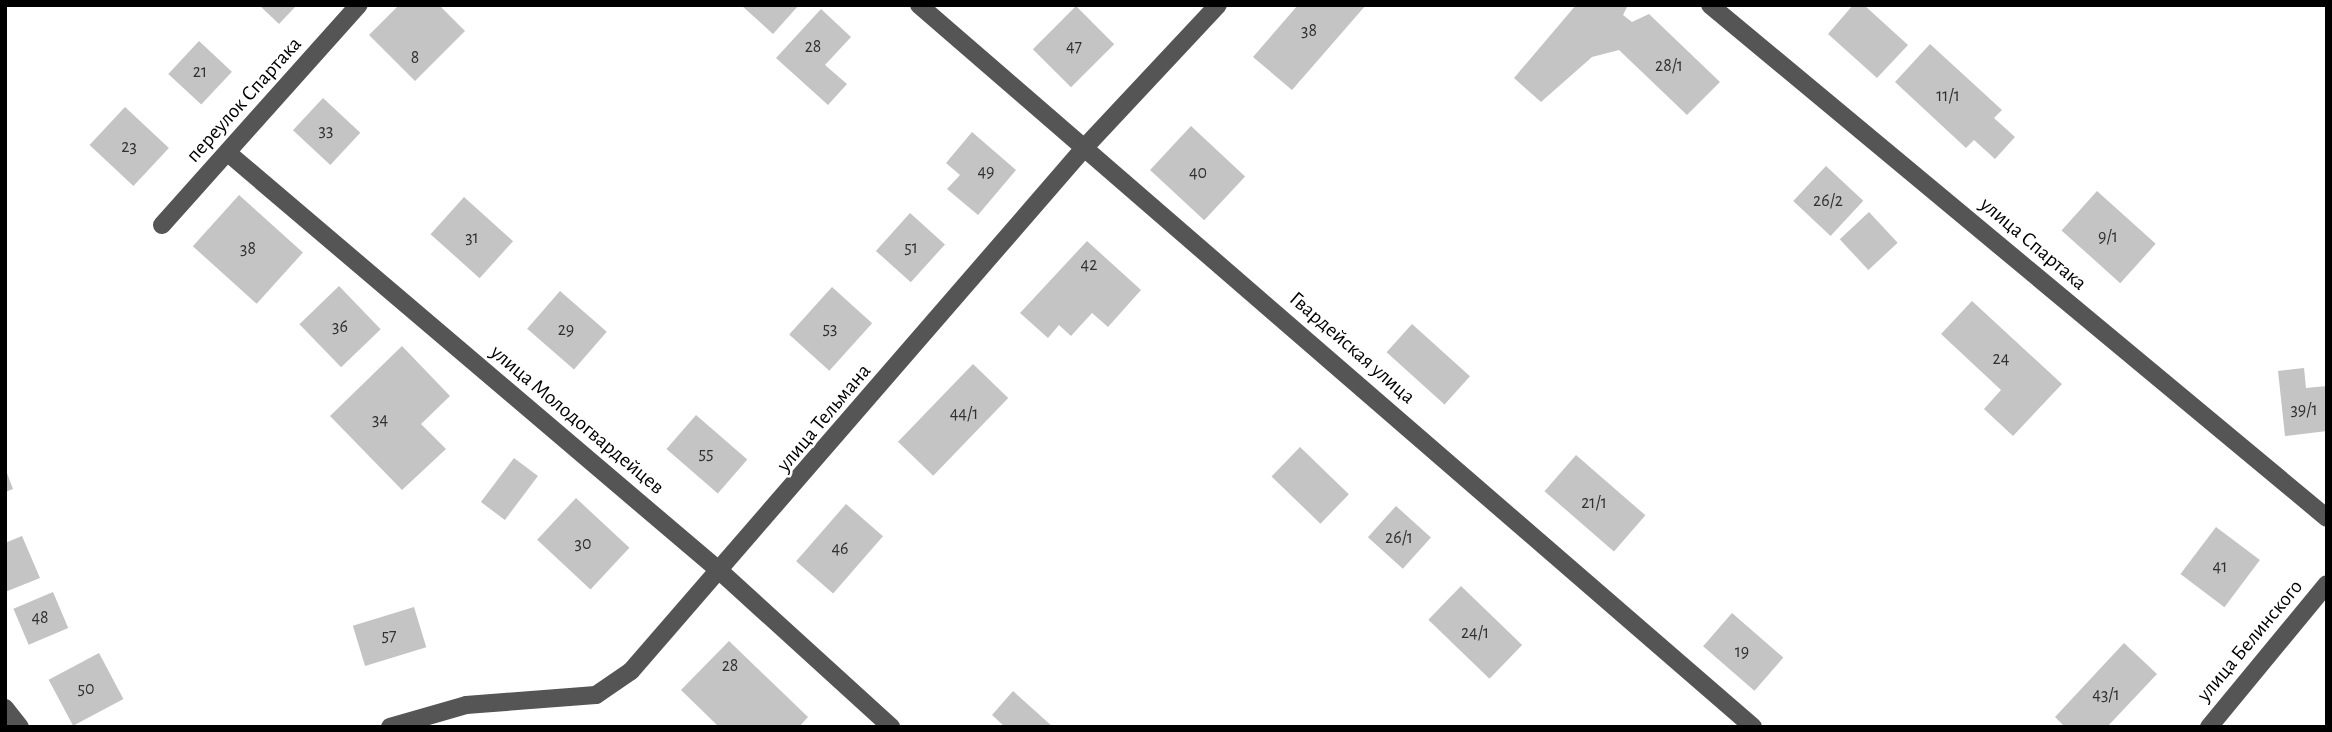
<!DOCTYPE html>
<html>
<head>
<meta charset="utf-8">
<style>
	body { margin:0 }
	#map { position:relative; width:2332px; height:732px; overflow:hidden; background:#fff; font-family:"Alegreya Sans",sans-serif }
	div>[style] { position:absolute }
	.building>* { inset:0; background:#c4c4c4; transform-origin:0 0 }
	.minor>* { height:18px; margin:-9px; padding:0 9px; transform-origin:9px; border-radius:9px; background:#555 }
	span { translate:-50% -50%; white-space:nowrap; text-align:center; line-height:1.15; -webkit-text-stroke:5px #fff; paint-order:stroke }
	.number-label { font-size:18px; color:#313131 }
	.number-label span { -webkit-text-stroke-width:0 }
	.street-label { font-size:21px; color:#000 }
	.frame { position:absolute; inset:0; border:7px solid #000; pointer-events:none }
</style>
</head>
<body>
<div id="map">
	<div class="building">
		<div style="clip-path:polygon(259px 5px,297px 5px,279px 24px)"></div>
		<div style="clip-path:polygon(399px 5px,439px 5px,465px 31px,415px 81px,369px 35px)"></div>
		<div style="clip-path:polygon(741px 5px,799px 5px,773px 34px)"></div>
		<div style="clip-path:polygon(1298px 5px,1366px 5px,1292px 90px,1253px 57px)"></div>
		<div style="clip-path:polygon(1576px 5px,1628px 5px,1623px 15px,1632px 22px,1649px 14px,1720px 82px,1687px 115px,1619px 50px,1592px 57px,1541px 102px,1514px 78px)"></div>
		<div style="clip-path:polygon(1853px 5px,1864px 5px,1908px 45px,1877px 78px,1828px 34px)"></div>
		<div style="left:1076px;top:6px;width:54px;height:61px;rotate:45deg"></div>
		<div style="clip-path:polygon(821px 9px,851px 37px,825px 65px,847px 84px,828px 105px,776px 58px)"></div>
		<div style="left:199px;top:41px;width:45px;height:45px;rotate:43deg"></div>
		<div style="clip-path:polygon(1930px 44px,2002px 110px,1994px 118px,2015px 137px,1995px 159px,1974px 140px,1966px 148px,1895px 82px)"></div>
		<div style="left:323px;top:98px;width:51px;height:44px;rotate:43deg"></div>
		<div style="left:125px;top:107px;width:60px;height:52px;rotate:43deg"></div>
		<div style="left:1191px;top:126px;width:74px;height:60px;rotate:43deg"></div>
		<div style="clip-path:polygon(972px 132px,1016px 170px,978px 215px,947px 189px,960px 175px,946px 163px)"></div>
		<div style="left:1826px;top:166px;width:51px;height:48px;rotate:43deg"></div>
		<div style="left:2097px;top:191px;width:79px;height:53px;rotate:42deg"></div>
		<div style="left:239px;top:195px;width:86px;height:69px;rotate:42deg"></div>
		<div style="left:464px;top:197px;width:66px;height:50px;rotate:42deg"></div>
		<div style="left:1869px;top:212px;width:42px;height:40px;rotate:47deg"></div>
		<div style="left:910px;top:213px;width:47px;height:51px;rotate:42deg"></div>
		<div style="clip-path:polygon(1087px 241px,1141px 290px,1108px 327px,1092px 313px,1071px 336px,1059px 325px,1048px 338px,1020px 313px)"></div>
		<div style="left:339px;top:286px;width:60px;height:55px;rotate:46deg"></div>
		<div style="left:832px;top:287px;width:54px;height:64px;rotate:42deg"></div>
		<div style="left:560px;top:291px;width:62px;height:50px;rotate:41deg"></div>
		<div style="clip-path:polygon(1972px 301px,2062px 384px,2013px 436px,1984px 409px,2001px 390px,1941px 334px)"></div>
		<div style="left:1412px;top:324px;width:78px;height:38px;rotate:42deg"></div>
		<div style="clip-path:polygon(402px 346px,450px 396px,421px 424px,446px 449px,402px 490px,330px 416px)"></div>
		<div style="left:973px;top:364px;width:49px;height:108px;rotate:44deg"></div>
		<div style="clip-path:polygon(2304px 368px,2306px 388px,2327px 386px,2327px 431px,2285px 436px,2278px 371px)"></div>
		<div style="left:696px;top:415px;width:68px;height:45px;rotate:41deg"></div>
		<div style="left:1300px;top:447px;width:68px;height:41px;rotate:44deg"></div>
		<div style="left:1576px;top:455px;width:92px;height:48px;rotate:41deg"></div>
		<div style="left:514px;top:458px;width:30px;height:55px;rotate:37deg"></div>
		<div style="clip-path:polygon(5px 468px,13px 489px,5px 492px)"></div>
		<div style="left:576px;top:498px;width:73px;height:57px;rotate:43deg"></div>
		<div style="left:846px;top:504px;width:49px;height:76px;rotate:41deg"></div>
		<div style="left:1396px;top:506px;width:47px;height:42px;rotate:42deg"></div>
		<div style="left:2216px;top:527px;width:55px;height:59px;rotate:37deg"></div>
		<div style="clip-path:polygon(22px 536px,40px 578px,5px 592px,5px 543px)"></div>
		<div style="left:1461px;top:586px;width:85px;height:47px;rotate:44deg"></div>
		<div style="left:53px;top:592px;width:39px;height:43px;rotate:67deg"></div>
		<div style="left:414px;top:607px;width:42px;height:64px;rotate:73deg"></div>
		<div style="left:1732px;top:613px;width:68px;height:44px;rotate:41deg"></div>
		<div style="clip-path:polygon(729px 641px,808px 717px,799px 727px,719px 727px,681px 690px)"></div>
		<div style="clip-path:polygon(2124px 643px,2157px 674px,2107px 727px,2065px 727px,2055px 717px)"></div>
		<div style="left:99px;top:653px;width:52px;height:57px;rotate:62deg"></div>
		<div style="clip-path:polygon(1013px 691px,1053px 727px,1005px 727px,992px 715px)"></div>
	</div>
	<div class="minor">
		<div style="left:919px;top:5px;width:1103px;rotate:40.88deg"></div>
		<div style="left:1710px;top:5px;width:802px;rotate:39.74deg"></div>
		<div style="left:228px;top:153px;width:648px;rotate:40.37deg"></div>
		<div style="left:722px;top:573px;width:229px;rotate:42.3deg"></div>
		<div style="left:162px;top:225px;width:295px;rotate:-48.2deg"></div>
		<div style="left:5px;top:708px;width:24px;rotate:52deg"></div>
		<div style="left:390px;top:727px;width:79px;rotate:-16.1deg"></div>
		<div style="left:466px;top:705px;width:130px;rotate:-4.4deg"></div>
		<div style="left:596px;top:695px;width:42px;rotate:-34.4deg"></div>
		<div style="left:631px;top:671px;width:695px;rotate:-49.09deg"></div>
		<div style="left:1086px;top:146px;width:193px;rotate:-46.9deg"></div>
		<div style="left:2209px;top:727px;width:185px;rotate:-50.5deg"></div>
	</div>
	<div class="number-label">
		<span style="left:1309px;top:31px">38</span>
		<span style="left:813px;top:47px">28</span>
		<span style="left:1074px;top:47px">47</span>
		<span style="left:415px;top:58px">8</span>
		<span style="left:1669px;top:66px">28/1</span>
		<span style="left:200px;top:72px">21</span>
		<span style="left:1948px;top:96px">11/1</span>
		<span style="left:326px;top:131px">33</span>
		<span style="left:129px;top:147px">23</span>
		<span style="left:986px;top:172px">49</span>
		<span style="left:1198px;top:173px">40</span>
		<span style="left:1828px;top:201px">26/2</span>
		<span style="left:2108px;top:237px">9/1</span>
		<span style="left:472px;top:238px">31</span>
		<span style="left:911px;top:248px">51</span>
		<span style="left:248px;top:249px">38</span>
		<span style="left:1089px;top:265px">42</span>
		<span style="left:340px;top:327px">36</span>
		<span style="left:830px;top:329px">53</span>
		<span style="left:566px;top:330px">29</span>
		<span style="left:2001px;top:359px">24</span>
		<span style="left:2304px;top:410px">39/1</span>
		<span style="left:964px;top:414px">44/1</span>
		<span style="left:380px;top:420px">34</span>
		<span style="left:706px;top:454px">55</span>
		<span style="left:1594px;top:503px">21/1</span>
		<span style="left:1399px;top:538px">26/1</span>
		<span style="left:583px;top:544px">30</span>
		<span style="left:840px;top:549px">46</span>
		<span style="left:2220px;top:567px">41</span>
		<span style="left:40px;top:618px">48</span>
		<span style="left:1475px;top:633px">24/1</span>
		<span style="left:389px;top:636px">57</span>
		<span style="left:1742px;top:652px">19</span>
		<span style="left:730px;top:666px">28</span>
		<span style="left:86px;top:689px">50</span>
		<span style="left:2106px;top:695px">43/1</span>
	</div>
	<div class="street-label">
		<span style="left:244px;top:100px;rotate:-48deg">переулок Спартака</span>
		<span style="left:2033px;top:244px;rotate:40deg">улица Спартака</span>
		<span style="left:1352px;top:348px;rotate:41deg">Гвардейская улица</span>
		<span style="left:824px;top:418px;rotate:-50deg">улица Тельмана</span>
		<span style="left:577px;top:420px;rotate:40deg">улица Молодогвардейцев</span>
		<span style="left:2250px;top:641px;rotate:-50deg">улица Белинского</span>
	</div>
	<div class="frame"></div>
</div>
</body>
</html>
